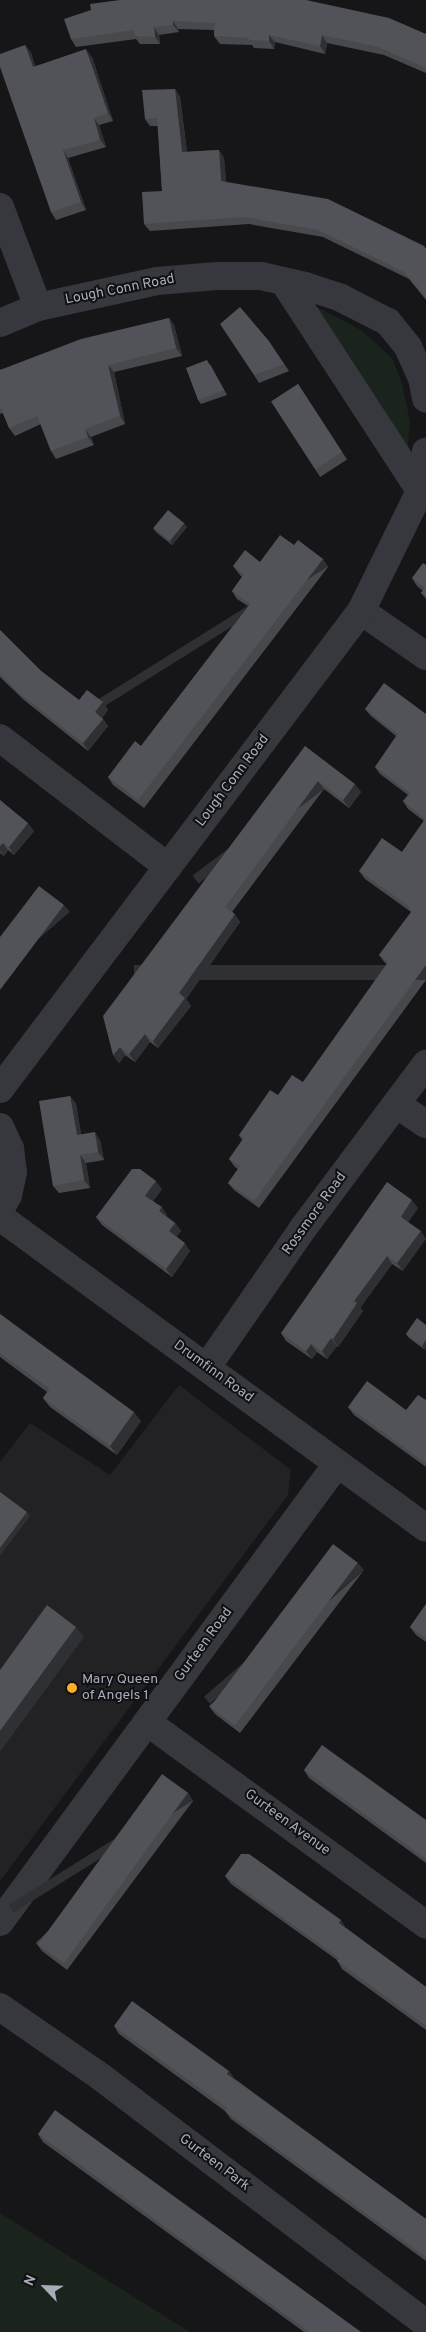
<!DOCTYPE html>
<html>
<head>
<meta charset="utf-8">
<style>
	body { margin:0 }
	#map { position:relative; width:426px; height:2332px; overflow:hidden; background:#161618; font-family:Overpass,sans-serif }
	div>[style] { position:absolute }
	.built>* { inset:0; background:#222225 }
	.green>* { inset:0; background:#1b241c }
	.minor>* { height:28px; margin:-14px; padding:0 14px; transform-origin:14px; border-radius:14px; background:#36383e }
	.wall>* { inset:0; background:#47494d; transform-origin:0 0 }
	.shaded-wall>* { inset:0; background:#2f3033; transform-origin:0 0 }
	.building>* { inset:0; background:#515359; transform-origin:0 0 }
	.dots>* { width:14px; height:14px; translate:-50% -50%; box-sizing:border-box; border:2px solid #111113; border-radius:50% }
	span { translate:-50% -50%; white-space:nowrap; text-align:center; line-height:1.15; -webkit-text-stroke:4px #111113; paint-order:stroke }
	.street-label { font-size:14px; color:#a6adb9 }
	.poi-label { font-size:14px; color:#a6adb9 }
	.left { translate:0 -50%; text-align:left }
	.north { position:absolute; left:20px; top:2262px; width:50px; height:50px; -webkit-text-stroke:4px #111113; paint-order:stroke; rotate:294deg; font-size:14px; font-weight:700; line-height:20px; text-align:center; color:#a6adb9 }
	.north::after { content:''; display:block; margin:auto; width:18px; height:22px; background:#a6adb9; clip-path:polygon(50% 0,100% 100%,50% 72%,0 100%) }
</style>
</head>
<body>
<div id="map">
	<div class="built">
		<div style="clip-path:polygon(179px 1385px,291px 1470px,288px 1495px,0 1881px,0 1462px,30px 1423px,110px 1475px)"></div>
	</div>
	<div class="green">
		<div style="clip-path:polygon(307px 302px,361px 330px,392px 358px,402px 383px,410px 422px,407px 454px)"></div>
		<div style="clip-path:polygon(0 2213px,190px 2332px,0 2332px)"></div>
	</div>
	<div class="minor">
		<div style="left:0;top:207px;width:107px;rotate:69.2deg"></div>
		<div style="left:284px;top:282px;width:249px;rotate:56.9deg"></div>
		<div style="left:0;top:323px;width:41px;rotate:-22.8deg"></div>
		<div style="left:38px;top:307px;width:122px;rotate:-12.3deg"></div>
		<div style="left:157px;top:281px;width:60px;rotate:-4.8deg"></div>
		<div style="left:217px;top:276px;width:44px"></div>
		<div style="left:261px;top:276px;width:45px;rotate:12.8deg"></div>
		<div style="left:305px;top:286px;width:38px;rotate:18deg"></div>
		<div style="left:341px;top:298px;width:53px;rotate:27.1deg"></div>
		<div style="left:388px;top:322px;width:32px;rotate:51deg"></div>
		<div style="left:408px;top:347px;width:34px;rotate:66deg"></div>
		<div style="left:422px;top:378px;width:21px;rotate:79deg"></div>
		<div style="left:361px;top:611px;width:79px;rotate:34.7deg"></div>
		<div style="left:0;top:738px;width:212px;rotate:37.5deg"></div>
		<div style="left:0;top:1089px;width:599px;rotate:-52.94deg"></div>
		<div style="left:361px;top:611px;width:134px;rotate:-63.8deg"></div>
		<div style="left:420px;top:491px;width:40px;rotate:-81.5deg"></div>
		<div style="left:396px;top:1104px;width:36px;rotate:34deg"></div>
		<div style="left:0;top:1127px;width:23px;rotate:65deg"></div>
		<div style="left:10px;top:1148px;width:24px;rotate:83deg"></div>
		<div style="left:13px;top:1172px;width:24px;rotate:102deg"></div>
		<div style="left:8px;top:1195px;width:17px;rotate:118deg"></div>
		<div style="left:0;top:1217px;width:527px;rotate:36.13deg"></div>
		<div style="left:207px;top:1367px;width:165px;rotate:-55.3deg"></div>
		<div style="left:301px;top:1231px;width:209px;rotate:-53.2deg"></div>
		<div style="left:147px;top:1722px;width:345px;rotate:36deg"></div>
		<div style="left:0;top:1922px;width:569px;rotate:-53.65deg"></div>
		<div style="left:0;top:2007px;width:123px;rotate:34.7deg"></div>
		<div style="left:101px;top:2077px;width:408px;rotate:37.2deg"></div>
	</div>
	<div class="wall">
		<div style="clip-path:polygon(91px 10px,426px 34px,426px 73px,384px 55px,327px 43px,325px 54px,275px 42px,274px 49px,254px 48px,252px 45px,220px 44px,214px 36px,214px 30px,178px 29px,179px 32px,159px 35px,160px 44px,140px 44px,136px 39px,76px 47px,71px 39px)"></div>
		<div style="clip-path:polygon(25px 45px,31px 53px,35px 66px,92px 57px,113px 121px,99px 125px,106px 147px,68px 158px,86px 210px,56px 220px,51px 212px)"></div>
		<div style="clip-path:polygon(175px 89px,180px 97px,187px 152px,219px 150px,224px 158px,226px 182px,426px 249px,426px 300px,409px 279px,323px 237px,249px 224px,150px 231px,144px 224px,162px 191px,158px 126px,150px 126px,145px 119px)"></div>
		<div style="clip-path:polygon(169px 318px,174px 325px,182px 356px,114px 372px,125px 424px,91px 437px,94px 445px,56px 459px,51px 451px,41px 424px,15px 436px,9px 428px,3px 413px,0 414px,0 370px)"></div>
		<div style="clip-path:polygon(268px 340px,289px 371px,259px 383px,254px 375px)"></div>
		<div style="clip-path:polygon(210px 364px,227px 395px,201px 404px,198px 400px)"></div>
		<div style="left:298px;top:384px;width:90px;height:32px;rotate:57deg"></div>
		<div style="clip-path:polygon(187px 527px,172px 545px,156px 532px,153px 528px)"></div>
		<div style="clip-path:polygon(294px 545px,323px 559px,328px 567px,144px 808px,113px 785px,108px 777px,141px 746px,248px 606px,237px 599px,232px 591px,242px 577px,239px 574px,233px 566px,260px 562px)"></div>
		<div style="clip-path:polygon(426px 565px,426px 599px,421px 593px,423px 591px,417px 586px,412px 578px)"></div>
		<div style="clip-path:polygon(0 630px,41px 671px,79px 700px,103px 702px,108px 710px,102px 718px,108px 726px,88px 751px,24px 700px,0 677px)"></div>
		<div style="clip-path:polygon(365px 709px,426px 714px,426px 980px,259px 1208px,234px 1190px,228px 1183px,238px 1169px,235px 1167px,229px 1159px,242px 1140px,239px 1135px,278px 1095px,303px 1082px,387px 964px,385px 963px,379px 955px,411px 912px,365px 879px,359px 871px,402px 852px,424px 821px,408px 809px,403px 801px,408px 795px,380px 774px,375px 767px,396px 736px,371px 716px)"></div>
		<div style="clip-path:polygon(305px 746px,361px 792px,349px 808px,324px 789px,232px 912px,240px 922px,186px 999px,191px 1006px,158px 1048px,150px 1042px,135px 1062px,125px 1055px,119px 1063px,113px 1055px)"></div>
		<div style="clip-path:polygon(0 800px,34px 831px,14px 855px,8px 850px,4px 856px,0 853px)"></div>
		<div style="clip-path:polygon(70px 1096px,76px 1104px,81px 1135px,100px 1140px,104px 1160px,86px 1163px,90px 1188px,59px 1193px,53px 1186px)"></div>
		<div style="clip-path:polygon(162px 1189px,153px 1201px,167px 1215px,166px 1216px,175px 1223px,181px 1231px,176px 1237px,190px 1251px,172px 1277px,102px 1225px,96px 1217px)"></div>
		<div style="clip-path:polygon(418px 1208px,408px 1222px,403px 1271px,392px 1264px,360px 1308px,363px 1311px,338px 1347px,337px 1346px,327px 1359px,317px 1352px,312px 1359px,286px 1341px,281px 1333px)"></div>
		<div style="clip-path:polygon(0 1314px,141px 1421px,117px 1455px,50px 1407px,43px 1398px,47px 1392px,0 1357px)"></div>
		<div style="clip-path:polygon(417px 1318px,425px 1350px,409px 1338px,406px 1334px)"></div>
		<div style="clip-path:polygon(426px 1400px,426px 1467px,354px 1415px,348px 1407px,406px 1410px)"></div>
		<div style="clip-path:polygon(364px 1570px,240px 1733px,215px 1714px,209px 1706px)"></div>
		<div style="clip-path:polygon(426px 1604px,426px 1642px,416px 1635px,410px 1627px)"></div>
		<div style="clip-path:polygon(304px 1770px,426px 1820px,426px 1863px,309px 1778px)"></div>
		<div style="clip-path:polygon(188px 1793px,193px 1801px,67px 1970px,42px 1951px,36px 1943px)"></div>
		<div style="clip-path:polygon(225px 1876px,346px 1928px,426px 1987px,426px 2030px,342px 1969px,337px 1960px,231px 1884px)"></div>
		<div style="clip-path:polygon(114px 2026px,235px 2079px,426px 2219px,426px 2261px,231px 2119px,225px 2111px,119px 2034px)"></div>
		<div style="clip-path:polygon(38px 2134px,361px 2332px,304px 2332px,43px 2142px)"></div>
	</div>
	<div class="shaded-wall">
		<div style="clip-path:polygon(173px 21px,178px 29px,179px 32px,173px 25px)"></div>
		<div style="clip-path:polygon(154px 27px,159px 35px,160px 44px,155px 37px)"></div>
		<div style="clip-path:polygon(269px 35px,275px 42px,274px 49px,269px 41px)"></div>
		<div style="clip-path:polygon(322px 35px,327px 43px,325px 54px,320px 46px)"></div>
		<div style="clip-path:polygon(25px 45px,31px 53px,38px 75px,33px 67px)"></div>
		<div style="clip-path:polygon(86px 49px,92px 57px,113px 121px,108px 113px)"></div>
		<div style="clip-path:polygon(175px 89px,180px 97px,188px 160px,182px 152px)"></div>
		<div style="clip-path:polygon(94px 118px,99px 125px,106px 147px,100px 140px)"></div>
		<div style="clip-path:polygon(63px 150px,68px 158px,86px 210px,81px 202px)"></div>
		<div style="clip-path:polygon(219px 150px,224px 158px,227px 189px,221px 181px)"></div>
		<div style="clip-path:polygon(169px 318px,174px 325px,182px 356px,176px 348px)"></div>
		<div style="clip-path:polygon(108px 365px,114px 372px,125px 424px,120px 416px)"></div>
		<div style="clip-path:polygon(85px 429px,91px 437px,94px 445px,88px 437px)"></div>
		<div style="clip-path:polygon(184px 523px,187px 527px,172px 545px,169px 540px)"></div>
		<div style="left:323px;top:559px;width:9px;height:304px;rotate:58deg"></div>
		<div style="clip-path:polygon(103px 702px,108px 710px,101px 720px,95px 712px)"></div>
		<div style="clip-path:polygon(103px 719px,108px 726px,88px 751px,83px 743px)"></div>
		<div style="left:318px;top:781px;width:10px;height:157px;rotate:53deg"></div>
		<div style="clip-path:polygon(355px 784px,361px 792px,349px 808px,343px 800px)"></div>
		<div style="clip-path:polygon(28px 823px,34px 831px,14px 855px,9px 847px)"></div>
		<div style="clip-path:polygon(3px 843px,8px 850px,4px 856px,0 851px,0 846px)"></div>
		<div style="left:64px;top:905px;width:9px;height:106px;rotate:49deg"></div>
		<div style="clip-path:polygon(235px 914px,240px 922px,186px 999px,191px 1006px,158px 1048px,153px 1041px,179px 993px)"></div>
		<div style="left:426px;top:965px;width:15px;height:292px;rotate:90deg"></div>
		<div style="clip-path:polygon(145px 1034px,150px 1042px,135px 1062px,129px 1054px)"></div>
		<div style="clip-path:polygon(120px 1047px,125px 1055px,119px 1063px,113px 1055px)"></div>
		<div style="clip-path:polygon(70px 1096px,76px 1104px,83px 1143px,77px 1135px)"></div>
		<div style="clip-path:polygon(95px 1132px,100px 1140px,104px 1160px,98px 1152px)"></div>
		<div style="clip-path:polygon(80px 1155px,86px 1163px,90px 1188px,84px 1180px)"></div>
		<div style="clip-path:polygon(156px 1181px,162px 1189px,151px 1204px,145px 1196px)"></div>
		<div style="clip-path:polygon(412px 1200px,418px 1208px,406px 1225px,401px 1217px)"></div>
		<div style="clip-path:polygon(162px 1207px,167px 1215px,165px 1219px,159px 1211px)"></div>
		<div style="clip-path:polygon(175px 1223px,181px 1231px,174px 1239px,169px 1231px)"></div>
		<div style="clip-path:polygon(421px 1231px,426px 1239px,403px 1271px,397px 1263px)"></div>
		<div style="clip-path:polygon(185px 1243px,190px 1251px,172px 1277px,166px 1269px)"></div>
		<div style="clip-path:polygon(387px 1256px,392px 1264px,360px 1308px,363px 1311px,338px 1347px,333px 1339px,354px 1301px)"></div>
		<div style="clip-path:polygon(331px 1338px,337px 1346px,327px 1359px,322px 1351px)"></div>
		<div style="clip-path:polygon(426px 1340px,426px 1348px,425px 1350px,422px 1346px)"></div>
		<div style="clip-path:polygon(311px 1344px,317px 1352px,312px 1359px,306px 1351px)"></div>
		<div style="clip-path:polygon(134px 1412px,141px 1421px,117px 1455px,110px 1446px)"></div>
		<div style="clip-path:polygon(27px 1512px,30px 1516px,0 1556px,0 1548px)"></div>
		<div style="left:358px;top:1563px;width:9px;height:204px;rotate:49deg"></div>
		<div style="clip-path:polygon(76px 1627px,84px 1637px,0 1752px,0 1731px)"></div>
		<div style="left:188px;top:1793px;width:9px;height:211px;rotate:58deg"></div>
		<div style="clip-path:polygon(341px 1920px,346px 1928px,339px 1923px)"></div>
		<div style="clip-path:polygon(229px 2071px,235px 2079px,233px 2082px,227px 2074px)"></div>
	</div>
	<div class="building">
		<div style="clip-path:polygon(120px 0,306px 0,389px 18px,426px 34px,426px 68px,378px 47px,322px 35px,320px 46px,269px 35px,269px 41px,249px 40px,249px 38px,214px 36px,215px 23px,173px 21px,173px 25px,154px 27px,155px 37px,135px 36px,134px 30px,71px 39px,64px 19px,91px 10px,90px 4px)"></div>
		<div style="clip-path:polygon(25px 45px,33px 67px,86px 49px,108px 113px,94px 118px,100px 140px,63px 150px,81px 202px,51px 212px,0 67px,0 54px)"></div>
		<div style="clip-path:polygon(175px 89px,182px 152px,219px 150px,221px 181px,328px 199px,424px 246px,426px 249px,426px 298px,404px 272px,318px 230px,244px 217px,144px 224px,142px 192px,162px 191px,157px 118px,145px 119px,142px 90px)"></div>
		<div style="clip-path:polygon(240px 307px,268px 340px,284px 364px,254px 375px,220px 324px)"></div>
		<div style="clip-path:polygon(169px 318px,176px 348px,108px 365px,120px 416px,85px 429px,88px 437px,51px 451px,37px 416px,9px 428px,0 406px,0 370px,81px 339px)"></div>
		<div style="clip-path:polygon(207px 360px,224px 390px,198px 400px,186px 368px)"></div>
		<div style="left:298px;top:384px;width:81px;height:32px;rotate:57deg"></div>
		<div style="left:168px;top:510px;width:21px;height:23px;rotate:39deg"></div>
		<div style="clip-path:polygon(280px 535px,294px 545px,298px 540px,323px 559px,138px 800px,108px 777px,135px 741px,141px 746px,250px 604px,232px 591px,244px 574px,233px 566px,245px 550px,260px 562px)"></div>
		<div style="clip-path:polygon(423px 563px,426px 565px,426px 596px,421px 593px,425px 588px,412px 578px)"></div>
		<div style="clip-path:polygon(0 630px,41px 671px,79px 700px,87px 690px,103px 702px,95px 712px,103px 719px,83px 743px,19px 693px,0 674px)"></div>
		<div style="clip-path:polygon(384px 683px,426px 714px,426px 965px,254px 1201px,228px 1183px,240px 1166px,229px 1159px,244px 1138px,239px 1135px,270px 1090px,278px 1095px,292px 1075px,303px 1082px,388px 962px,379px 955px,412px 911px,409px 909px,410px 907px,359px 871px,382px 838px,402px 852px,425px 819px,403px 801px,410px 793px,375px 767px,398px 734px,365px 709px)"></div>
		<div style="clip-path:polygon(305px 746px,355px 784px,343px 800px,318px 781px,225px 907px,235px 914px,179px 993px,185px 998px,153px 1041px,145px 1034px,129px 1054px,120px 1047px,113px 1055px,103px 1016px)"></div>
		<div style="clip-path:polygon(0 800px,28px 823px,9px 847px,3px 843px,0 846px)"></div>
		<div style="clip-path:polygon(39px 886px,64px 905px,0 990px,0 937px)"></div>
		<div style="clip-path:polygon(70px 1096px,77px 1135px,95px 1132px,98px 1152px,80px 1155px,84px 1180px,53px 1186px,39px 1101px)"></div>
		<div style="clip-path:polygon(132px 1169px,140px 1169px,156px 1181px,145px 1196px,162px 1207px,159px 1211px,175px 1223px,169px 1231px,185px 1243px,166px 1269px,96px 1217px)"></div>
		<div style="clip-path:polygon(387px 1182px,412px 1200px,401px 1217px,421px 1231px,397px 1263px,387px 1256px,354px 1301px,357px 1303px,333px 1339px,331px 1338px,322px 1351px,311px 1344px,306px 1351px,281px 1333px)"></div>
		<div style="clip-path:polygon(0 1314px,134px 1412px,110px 1446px,43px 1398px,50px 1389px,0 1353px)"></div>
		<div style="clip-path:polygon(417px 1318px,426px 1325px,426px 1340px,422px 1346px,406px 1334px)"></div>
		<div style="clip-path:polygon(367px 1381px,406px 1410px,418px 1395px,426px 1400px,426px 1463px,348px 1407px)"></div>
		<div style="clip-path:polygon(0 1492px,27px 1512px,0 1548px)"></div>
		<div style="left:333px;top:1544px;width:31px;height:204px;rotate:37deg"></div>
		<div style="clip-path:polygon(426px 1604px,426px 1638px,410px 1627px)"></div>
		<div style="clip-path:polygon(47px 1605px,76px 1627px,0 1731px,0 1670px)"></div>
		<div style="clip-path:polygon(322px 1745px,426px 1820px,426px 1859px,304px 1770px)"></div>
		<div style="left:162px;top:1774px;width:32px;height:211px;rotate:36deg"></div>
		<div style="clip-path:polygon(241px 1854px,249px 1854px,341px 1920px,339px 1923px,426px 1987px,426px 2026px,337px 1961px,339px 1958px,225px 1876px)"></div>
		<div style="clip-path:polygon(132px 2001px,229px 2071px,227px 2074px,426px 2219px,426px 2257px,225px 2111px,227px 2108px,114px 2026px)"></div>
		<div style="clip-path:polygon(55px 2110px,361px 2332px,309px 2332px,38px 2134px)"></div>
	</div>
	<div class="dots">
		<div style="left:72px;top:1688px;background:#ffae27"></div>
	</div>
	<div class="street-label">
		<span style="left:120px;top:290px;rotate:-11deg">Lough Conn Road</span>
		<span style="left:233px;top:781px;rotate:-53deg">Lough Conn Road</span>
		<span style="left:315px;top:1214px;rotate:-54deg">Rossmore Road</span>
		<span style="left:213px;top:1372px;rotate:36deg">Drumfinn Road</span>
		<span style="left:204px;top:1645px;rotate:-54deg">Gurteen Road</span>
		<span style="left:287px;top:1823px;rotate:36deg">Gurteen Avenue</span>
		<span style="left:214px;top:2163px;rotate:37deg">Gurteen Park</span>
	</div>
	<div class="poi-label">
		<span class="left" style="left:82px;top:1688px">Mary Queen<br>of Angels 1</span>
	</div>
	<div class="north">N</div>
</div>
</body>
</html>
